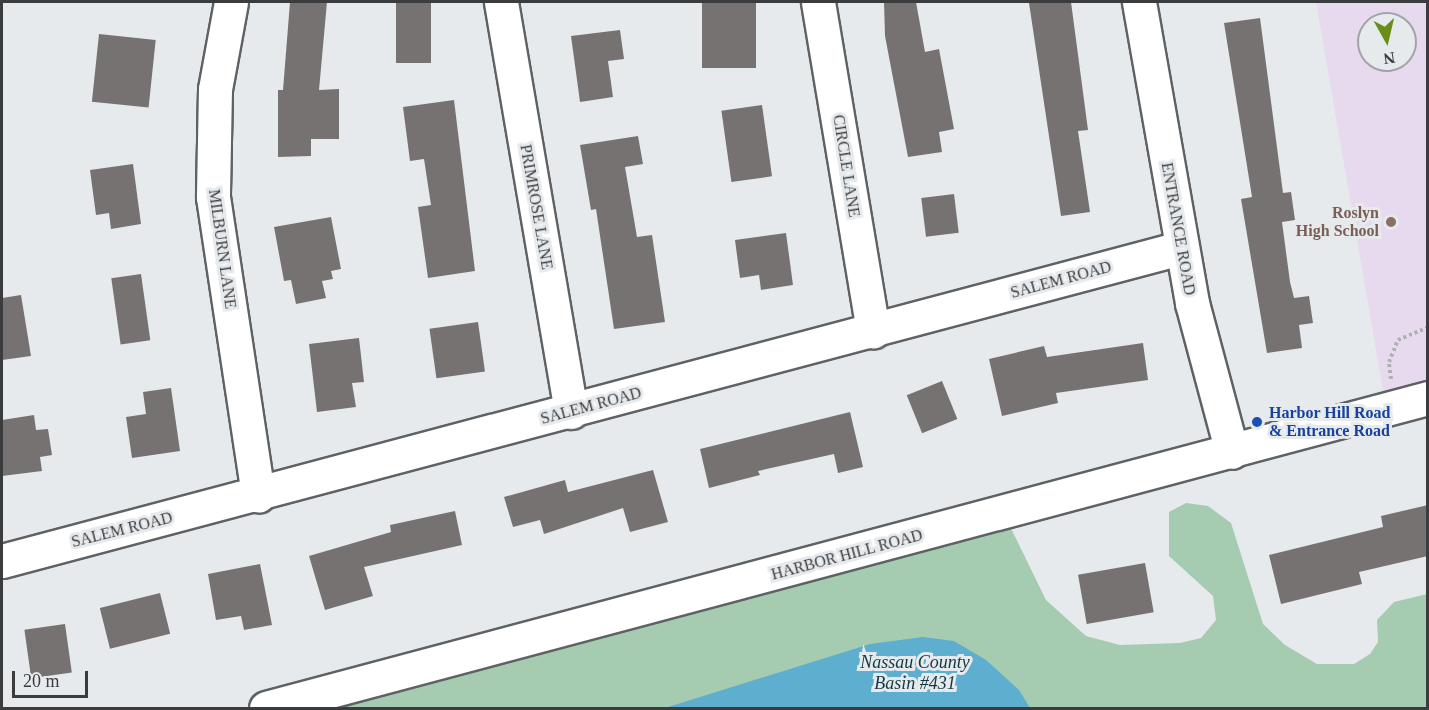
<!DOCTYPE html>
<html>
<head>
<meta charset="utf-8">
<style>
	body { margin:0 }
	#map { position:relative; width:1429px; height:710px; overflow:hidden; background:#e7eaed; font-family:"Times New Roman",serif }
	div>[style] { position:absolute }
	.education>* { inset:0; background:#e8daee }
	.green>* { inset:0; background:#a5ccb0 }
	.water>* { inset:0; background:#5daecf }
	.building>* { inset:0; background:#767272; transform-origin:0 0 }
	.path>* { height:4px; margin-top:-2px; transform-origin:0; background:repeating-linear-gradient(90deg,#aeb0b2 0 3px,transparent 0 6px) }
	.roads { filter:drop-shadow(2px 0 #5f6264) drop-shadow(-2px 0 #5f6264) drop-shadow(0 2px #5f6264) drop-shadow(0 -2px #5f6264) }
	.minor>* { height:33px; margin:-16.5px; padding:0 16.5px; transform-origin:16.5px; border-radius:16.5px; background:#fff }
	.dots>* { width:16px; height:16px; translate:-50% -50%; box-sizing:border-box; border:3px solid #e7eaed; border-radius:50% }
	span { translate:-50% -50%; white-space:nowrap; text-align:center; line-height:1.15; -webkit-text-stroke:6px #e7eaed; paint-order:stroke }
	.street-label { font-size:16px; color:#3b3c3d }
	.education-label { font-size:16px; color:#785e54; font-weight:700 }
	.right { translate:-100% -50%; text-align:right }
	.transit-label { font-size:16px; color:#164399; font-weight:700 }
	.left { translate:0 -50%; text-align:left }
	.water-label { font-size:18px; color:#123846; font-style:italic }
	.frame { position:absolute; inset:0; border:3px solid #3b3c3d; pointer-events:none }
	.north { position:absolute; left:1357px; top:12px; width:60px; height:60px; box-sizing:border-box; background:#e7eaed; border:2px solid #a2a4a7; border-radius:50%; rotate:172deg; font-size:16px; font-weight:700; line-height:24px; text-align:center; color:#3b3c3d }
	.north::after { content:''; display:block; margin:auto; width:21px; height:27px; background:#698d16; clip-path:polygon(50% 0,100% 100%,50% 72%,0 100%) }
	.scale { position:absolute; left:12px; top:671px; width:76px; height:27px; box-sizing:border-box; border:3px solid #3b3c3d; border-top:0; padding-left:8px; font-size:18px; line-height:21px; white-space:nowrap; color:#3b3c3d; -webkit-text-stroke:4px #e7eaed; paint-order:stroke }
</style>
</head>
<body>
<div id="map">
	<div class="education">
		<div style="clip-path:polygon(evenodd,1316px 2px,1427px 2px,1427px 397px,1386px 408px,1316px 2px,1369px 24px,1405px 24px,1405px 60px,1369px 60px,1369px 24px)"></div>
	</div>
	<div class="green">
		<div style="clip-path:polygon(1186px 503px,1208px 506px,1231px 523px,1263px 624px,1285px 645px,1317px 664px,1354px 664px,1370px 654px,1378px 642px,1377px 620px,1394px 602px,1427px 594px,1427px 708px,264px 708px,1005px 516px,1046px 600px,1086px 636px,1120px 645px,1180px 643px,1201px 638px,1216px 620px,1213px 596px,1169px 556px,1169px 512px)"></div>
	</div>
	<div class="water">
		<div style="clip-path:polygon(923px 637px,954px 641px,986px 660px,1019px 690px,1030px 708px,665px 708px,870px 644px)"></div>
	</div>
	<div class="building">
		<div style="clip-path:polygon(290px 2px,327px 2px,319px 90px,339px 89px,339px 139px,311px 139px,311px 156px,278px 157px,278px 90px,283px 90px)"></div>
		<div style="left:396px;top:2px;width:35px;height:61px"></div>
		<div style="left:702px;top:2px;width:54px;height:66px"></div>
		<div style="clip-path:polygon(884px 2px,916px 2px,925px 52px,939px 49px,954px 129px,939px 132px,942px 152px,908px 157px,885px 36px)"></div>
		<div style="clip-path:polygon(1071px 2px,1088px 130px,1078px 131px,1090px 212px,1061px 216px,1029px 3px)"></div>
		<div style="clip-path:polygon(1260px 18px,1283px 193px,1291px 192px,1295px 220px,1282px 222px,1290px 282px,1294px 298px,1309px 296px,1313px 323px,1299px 325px,1302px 348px,1267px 353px,1241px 199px,1252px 197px,1224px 23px)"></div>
		<div style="clip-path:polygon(620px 30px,624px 59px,608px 61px,613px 97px,580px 102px,571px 36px)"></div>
		<div style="left:99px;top:34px;width:57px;height:68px;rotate:6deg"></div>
		<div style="clip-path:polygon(454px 100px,475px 271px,428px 278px,418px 207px,431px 205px,424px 159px,410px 161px,403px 107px)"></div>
		<div style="left:762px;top:105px;width:72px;height:41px;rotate:82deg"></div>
		<div style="clip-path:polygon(638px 136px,643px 164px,625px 167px,637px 237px,652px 235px,665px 322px,614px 329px,596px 209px,591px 210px,580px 145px)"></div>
		<div style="clip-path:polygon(133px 164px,141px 224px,111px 229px,109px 213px,96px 215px,90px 170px)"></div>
		<div style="left:954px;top:194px;width:39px;height:33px;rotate:83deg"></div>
		<div style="clip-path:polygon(331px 217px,341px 269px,331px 271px,333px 279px,322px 281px,326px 298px,296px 304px,291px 280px,284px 281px,274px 227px)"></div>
		<div style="clip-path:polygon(786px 233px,793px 285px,761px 290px,759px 275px,740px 278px,735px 240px)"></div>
		<div style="left:141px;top:274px;width:67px;height:30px;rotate:82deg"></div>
		<div style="clip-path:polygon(21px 295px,31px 356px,2px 360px,2px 298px)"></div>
		<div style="left:478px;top:322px;width:50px;height:49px;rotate:82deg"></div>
		<div style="clip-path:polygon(359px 338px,364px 382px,352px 383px,356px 407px,317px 412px,309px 344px)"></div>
		<div style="clip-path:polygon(1143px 343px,1148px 380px,1056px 393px,1058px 403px,1002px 416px,989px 359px,1044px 346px,1047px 357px)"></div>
		<div style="left:942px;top:381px;width:41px;height:38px;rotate:68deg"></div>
		<div style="clip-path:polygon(171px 388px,180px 451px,132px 458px,126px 417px,146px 414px,143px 392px)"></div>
		<div style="clip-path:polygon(850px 412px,863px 467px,838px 473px,834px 454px,758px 471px,760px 475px,709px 488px,700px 449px)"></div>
		<div style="clip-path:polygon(34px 415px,36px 430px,48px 429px,52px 455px,40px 457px,42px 471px,2px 476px,2px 420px)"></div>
		<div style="clip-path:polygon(653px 470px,668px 522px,630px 532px,623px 508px,544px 534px,540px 520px,513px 527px,504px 497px,565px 480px,568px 492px)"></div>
		<div style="clip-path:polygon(1428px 505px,1428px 556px,1359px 572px,1362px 584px,1281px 604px,1269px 555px,1383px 527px,1381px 516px)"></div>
		<div style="clip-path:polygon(455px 511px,462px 545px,364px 567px,373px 596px,325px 610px,309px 556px,391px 532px,390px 525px)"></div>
		<div style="left:1145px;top:563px;width:50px;height:68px;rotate:80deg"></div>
		<div style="clip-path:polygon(260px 564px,272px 625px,244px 630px,241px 616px,216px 620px,208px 574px)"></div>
		<div style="left:160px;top:593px;width:42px;height:62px;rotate:76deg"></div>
		<div style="left:65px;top:624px;width:49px;height:41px;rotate:82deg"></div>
	</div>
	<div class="path">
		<div style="left:1391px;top:379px;width:17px;rotate:-97deg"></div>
		<div style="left:1389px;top:362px;width:24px;rotate:-68deg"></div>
		<div style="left:1398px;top:340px;width:33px;rotate:-23deg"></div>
	</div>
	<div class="roads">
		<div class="minor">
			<div style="left:231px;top:2px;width:88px;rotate:100.4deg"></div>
			<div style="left:215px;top:89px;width:108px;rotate:91.1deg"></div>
			<div style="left:213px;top:197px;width:302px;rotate:81.4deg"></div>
			<div style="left:501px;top:2px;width:416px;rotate:80.3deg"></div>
			<div style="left:818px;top:2px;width:334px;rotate:80.5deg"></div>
			<div style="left:1139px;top:2px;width:306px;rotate:80deg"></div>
			<div style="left:1192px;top:303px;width:154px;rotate:75deg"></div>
			<div style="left:2px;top:561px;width:1219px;rotate:-14.88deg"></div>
			<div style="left:266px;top:708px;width:1203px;rotate:-14.94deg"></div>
		</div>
	</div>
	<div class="dots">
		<div style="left:1391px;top:222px;background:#8d6e63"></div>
		<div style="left:1257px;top:422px;background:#1a4fb4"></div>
	</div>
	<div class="street-label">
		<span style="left:846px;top:166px;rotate:81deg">CIRCLE LANE</span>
		<span style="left:536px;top:207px;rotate:80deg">PRIMROSE LANE</span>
		<span style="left:1178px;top:229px;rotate:80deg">ENTRANCE ROAD</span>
		<span style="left:222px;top:249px;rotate:82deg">MILBURN LANE</span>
		<span style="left:1061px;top:280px;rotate:-15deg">SALEM ROAD</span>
		<span style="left:591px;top:406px;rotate:-15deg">SALEM ROAD</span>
		<span style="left:122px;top:530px;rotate:-14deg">SALEM ROAD</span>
		<span style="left:847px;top:555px;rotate:-15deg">HARBOR HILL ROAD</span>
	</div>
	<div class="education-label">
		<span class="right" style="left:1379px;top:222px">Roslyn<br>High School</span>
	</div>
	<div class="transit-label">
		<span class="left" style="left:1269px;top:422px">Harbor Hill Road<br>&amp; Entrance Road</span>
	</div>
	<div class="water-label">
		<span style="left:915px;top:673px">Nassau County<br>Basin #431</span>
	</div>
	<div class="frame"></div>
	<div class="north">N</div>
	<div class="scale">20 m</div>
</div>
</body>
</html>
